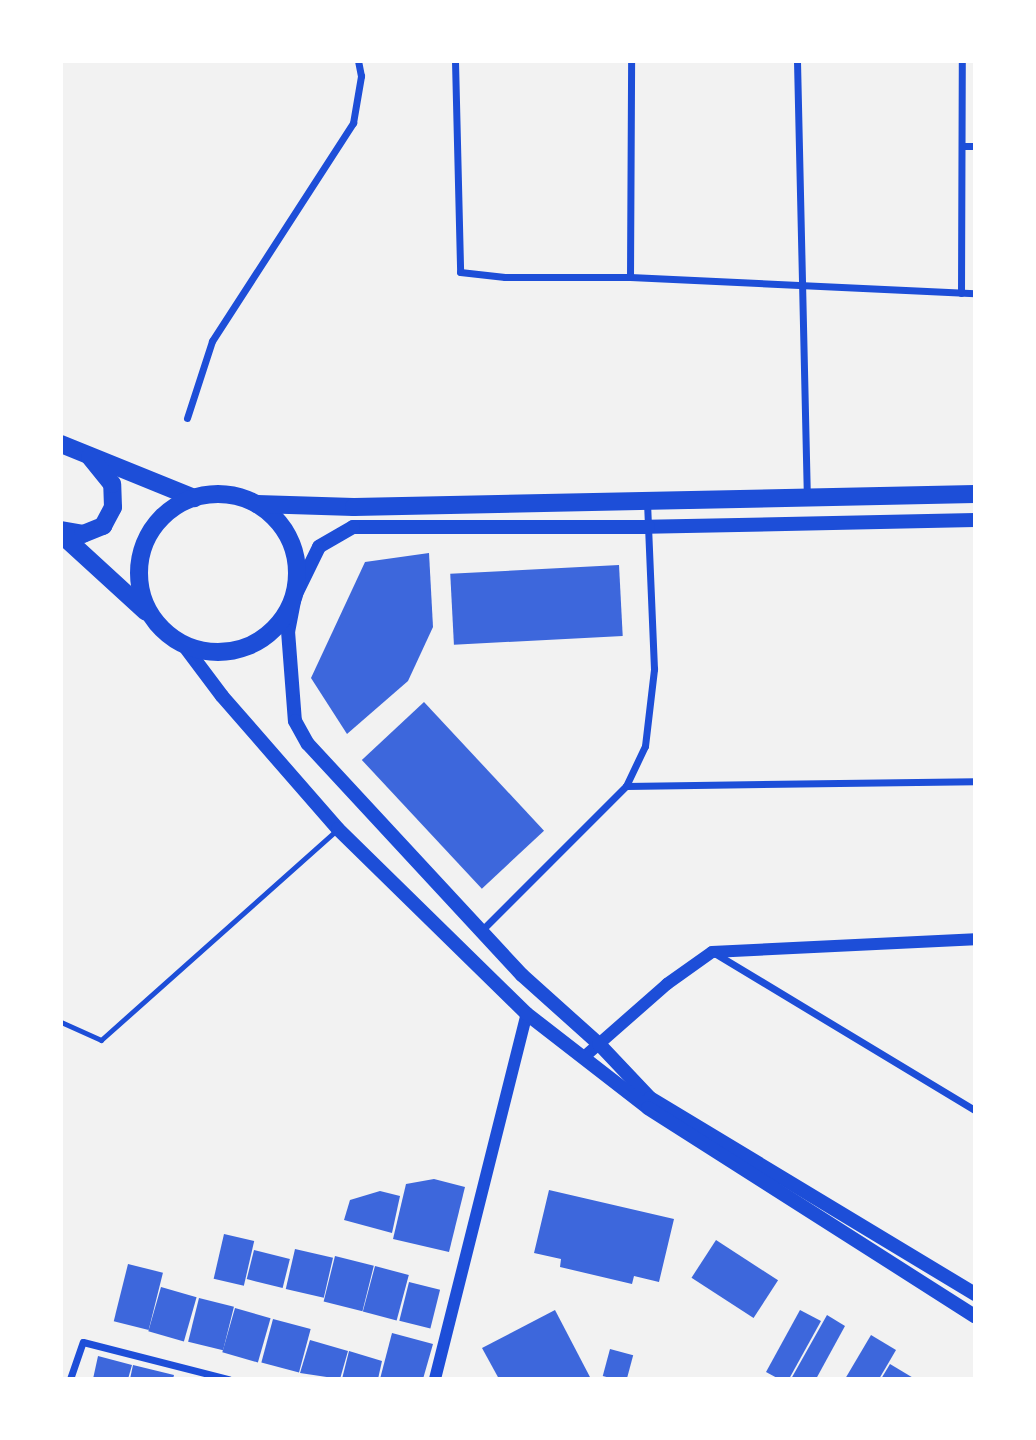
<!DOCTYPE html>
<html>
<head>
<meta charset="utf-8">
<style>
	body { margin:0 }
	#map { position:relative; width:1036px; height:1440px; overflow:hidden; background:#f2f2f2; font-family:"Playfair Display",serif }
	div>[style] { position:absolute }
	.building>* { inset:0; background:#3d67dc; transform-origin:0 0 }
	.service>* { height:5px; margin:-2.5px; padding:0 2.5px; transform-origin:2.5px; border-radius:2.5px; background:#1d4ed8 }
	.minor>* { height:7px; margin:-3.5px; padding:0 3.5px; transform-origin:3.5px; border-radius:3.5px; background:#1d4ed8 }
	.tertiary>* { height:12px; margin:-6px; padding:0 6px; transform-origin:6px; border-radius:6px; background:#1d4ed8 }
	.secondary>* { height:14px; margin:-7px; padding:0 7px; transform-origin:7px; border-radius:7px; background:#1d4ed8 }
	.primary>* { height:18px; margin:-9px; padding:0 9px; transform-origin:9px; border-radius:9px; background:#1d4ed8 }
	.primary>.ring { margin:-9px; padding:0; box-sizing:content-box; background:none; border:18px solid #1d4ed8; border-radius:50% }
	span { translate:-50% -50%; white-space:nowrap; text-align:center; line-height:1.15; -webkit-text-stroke:5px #fff; paint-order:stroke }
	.frame { position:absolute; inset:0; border:63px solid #fff; pointer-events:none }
</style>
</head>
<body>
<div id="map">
	<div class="building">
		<div style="clip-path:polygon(429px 553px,433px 627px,408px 681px,347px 734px,311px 678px,365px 562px)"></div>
		<div style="left:619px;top:565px;width:71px;height:169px;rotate:87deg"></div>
		<div style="left:424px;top:702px;width:176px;height:85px;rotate:47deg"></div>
		<div style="clip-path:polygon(434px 1179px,465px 1187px,449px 1252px,393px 1239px,406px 1184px)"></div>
		<div style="clip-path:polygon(549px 1190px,674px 1219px,659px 1282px,634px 1276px,632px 1284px,560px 1267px,561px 1259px,534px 1253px)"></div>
		<div style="clip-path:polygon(380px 1191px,400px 1196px,392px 1233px,344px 1220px,350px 1200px)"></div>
		<div style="left:224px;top:1234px;width:31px;height:46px;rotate:13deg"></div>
		<div style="left:716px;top:1240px;width:74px;height:45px;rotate:33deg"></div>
		<div style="left:295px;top:1249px;width:39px;height:41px;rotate:13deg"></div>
		<div style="left:254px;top:1250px;width:37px;height:30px;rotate:14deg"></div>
		<div style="left:335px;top:1256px;width:40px;height:47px;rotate:14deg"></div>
		<div style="left:128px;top:1264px;width:36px;height:59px;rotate:14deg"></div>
		<div style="left:375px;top:1266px;width:35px;height:47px;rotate:15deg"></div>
		<div style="left:409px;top:1282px;width:32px;height:40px;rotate:14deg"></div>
		<div style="left:161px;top:1287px;width:37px;height:46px;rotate:16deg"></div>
		<div style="left:199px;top:1298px;width:36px;height:45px;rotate:14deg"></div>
		<div style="left:235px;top:1308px;width:37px;height:46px;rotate:16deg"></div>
		<div style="clip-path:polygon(555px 1310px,591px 1379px,499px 1379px,482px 1348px)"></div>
		<div style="clip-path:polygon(800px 1310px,821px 1321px,789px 1379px,779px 1379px,766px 1372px)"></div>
		<div style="clip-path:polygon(827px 1315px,845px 1326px,816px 1379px,791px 1379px)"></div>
		<div style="left:273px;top:1319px;width:39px;height:45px;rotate:15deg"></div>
		<div style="clip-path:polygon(392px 1333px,433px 1344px,423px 1379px,380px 1379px)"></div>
		<div style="clip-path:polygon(871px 1335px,896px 1350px,889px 1362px,879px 1379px,845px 1379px)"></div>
		<div style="clip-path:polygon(310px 1340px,348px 1351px,340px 1379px,300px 1373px)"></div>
		<div style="left:610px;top:1349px;width:24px;height:28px;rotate:15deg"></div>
		<div style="clip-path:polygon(349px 1351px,382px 1361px,378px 1379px,342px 1379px)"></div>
		<div style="clip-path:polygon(98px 1356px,132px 1365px,128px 1379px,93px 1379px)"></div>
		<div style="clip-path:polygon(890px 1364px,915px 1379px,881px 1379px)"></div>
		<div style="clip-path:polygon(133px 1365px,174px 1375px,173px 1379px,130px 1379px)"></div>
	</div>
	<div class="service">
		<div style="left:61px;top:1022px;width:44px;rotate:24.2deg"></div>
		<div style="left:101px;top:1040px;width:317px;rotate:-41.7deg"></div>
	</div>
	<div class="minor">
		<div style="left:455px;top:61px;width:211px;rotate:88.6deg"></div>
		<div style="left:460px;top:272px;width:45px;rotate:6.3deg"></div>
		<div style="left:505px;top:277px;width:125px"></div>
		<div style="left:630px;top:277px;width:345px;rotate:2.7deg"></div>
		<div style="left:797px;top:61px;width:434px;rotate:88.7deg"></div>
		<div style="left:962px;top:146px;width:13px"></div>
		<div style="left:630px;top:277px;width:216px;rotate:-89.7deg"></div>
		<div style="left:961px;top:293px;width:232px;rotate:-89.8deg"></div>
		<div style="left:187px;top:418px;width:81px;rotate:-72deg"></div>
		<div style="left:212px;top:341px;width:260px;rotate:-57.1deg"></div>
		<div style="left:353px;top:123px;width:48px;rotate:-80.3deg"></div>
		<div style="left:361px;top:76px;width:15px;rotate:-101deg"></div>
		<div style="left:626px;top:786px;width:349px;rotate:-0.8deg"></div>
		<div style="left:481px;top:931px;width:205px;rotate:-45deg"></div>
		<div style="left:626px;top:786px;width:44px;rotate:-64.6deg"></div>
		<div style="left:645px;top:746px;width:78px;rotate:-83.3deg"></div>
		<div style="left:654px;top:669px;width:168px;rotate:-92.4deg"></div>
		<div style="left:716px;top:954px;width:302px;rotate:31.1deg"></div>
		<div style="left:70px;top:1379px;width:39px;rotate:-71deg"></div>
		<div style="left:83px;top:1342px;width:150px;rotate:14.3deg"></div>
	</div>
	<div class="tertiary">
		<div style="left:584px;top:1057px;width:111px;rotate:-41.3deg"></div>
		<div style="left:667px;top:984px;width:55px;rotate:-35.4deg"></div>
		<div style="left:712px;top:952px;width:263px;rotate:-2.8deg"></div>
		<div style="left:435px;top:1379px;width:376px;rotate:-75.9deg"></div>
	</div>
	<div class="secondary">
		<div style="left:975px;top:520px;width:327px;rotate:178.8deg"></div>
		<div style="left:648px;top:527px;width:295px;rotate:180deg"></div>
		<div style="left:353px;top:527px;width:39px;rotate:150deg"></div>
		<div style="left:319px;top:547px;width:55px;rotate:116.1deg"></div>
		<div style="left:295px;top:596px;width:36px;rotate:101deg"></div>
		<div style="left:288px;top:631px;width:90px;rotate:85.6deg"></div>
		<div style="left:295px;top:721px;width:26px;rotate:61deg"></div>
		<div style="left:308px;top:744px;width:315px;rotate:47.2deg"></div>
		<div style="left:522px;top:975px;width:103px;rotate:41.9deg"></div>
		<div style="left:599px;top:1044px;width:74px;rotate:46.6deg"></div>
		<div style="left:650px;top:1098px;width:380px;rotate:31.1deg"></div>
		<div style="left:183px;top:644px;width:65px;rotate:53.1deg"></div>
		<div style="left:222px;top:696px;width:176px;rotate:48.9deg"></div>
		<div style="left:338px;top:829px;width:264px;rotate:44.4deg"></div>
		<div style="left:527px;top:1014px;width:153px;rotate:37.8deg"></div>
		<div style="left:648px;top:1108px;width:388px;rotate:32.5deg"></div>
	</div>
	<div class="primary">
		<div style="left:61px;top:444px;width:144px;rotate:22.1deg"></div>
		<div class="ring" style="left:139px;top:494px;width:140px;height:140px"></div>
		<div style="left:257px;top:504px;width:97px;rotate:1.8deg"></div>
		<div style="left:354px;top:507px;width:621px;rotate:-1.2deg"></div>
		<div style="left:61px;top:530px;width:22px;rotate:10deg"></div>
		<div style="left:83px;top:534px;width:22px;rotate:-22deg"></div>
		<div style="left:103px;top:526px;width:21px;rotate:-62deg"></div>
		<div style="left:113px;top:507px;width:23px;rotate:-92deg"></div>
		<div style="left:112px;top:484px;width:35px;rotate:-129deg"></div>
		<div style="left:61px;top:534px;width:115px;rotate:42.5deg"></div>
	</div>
	<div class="frame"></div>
</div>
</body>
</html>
